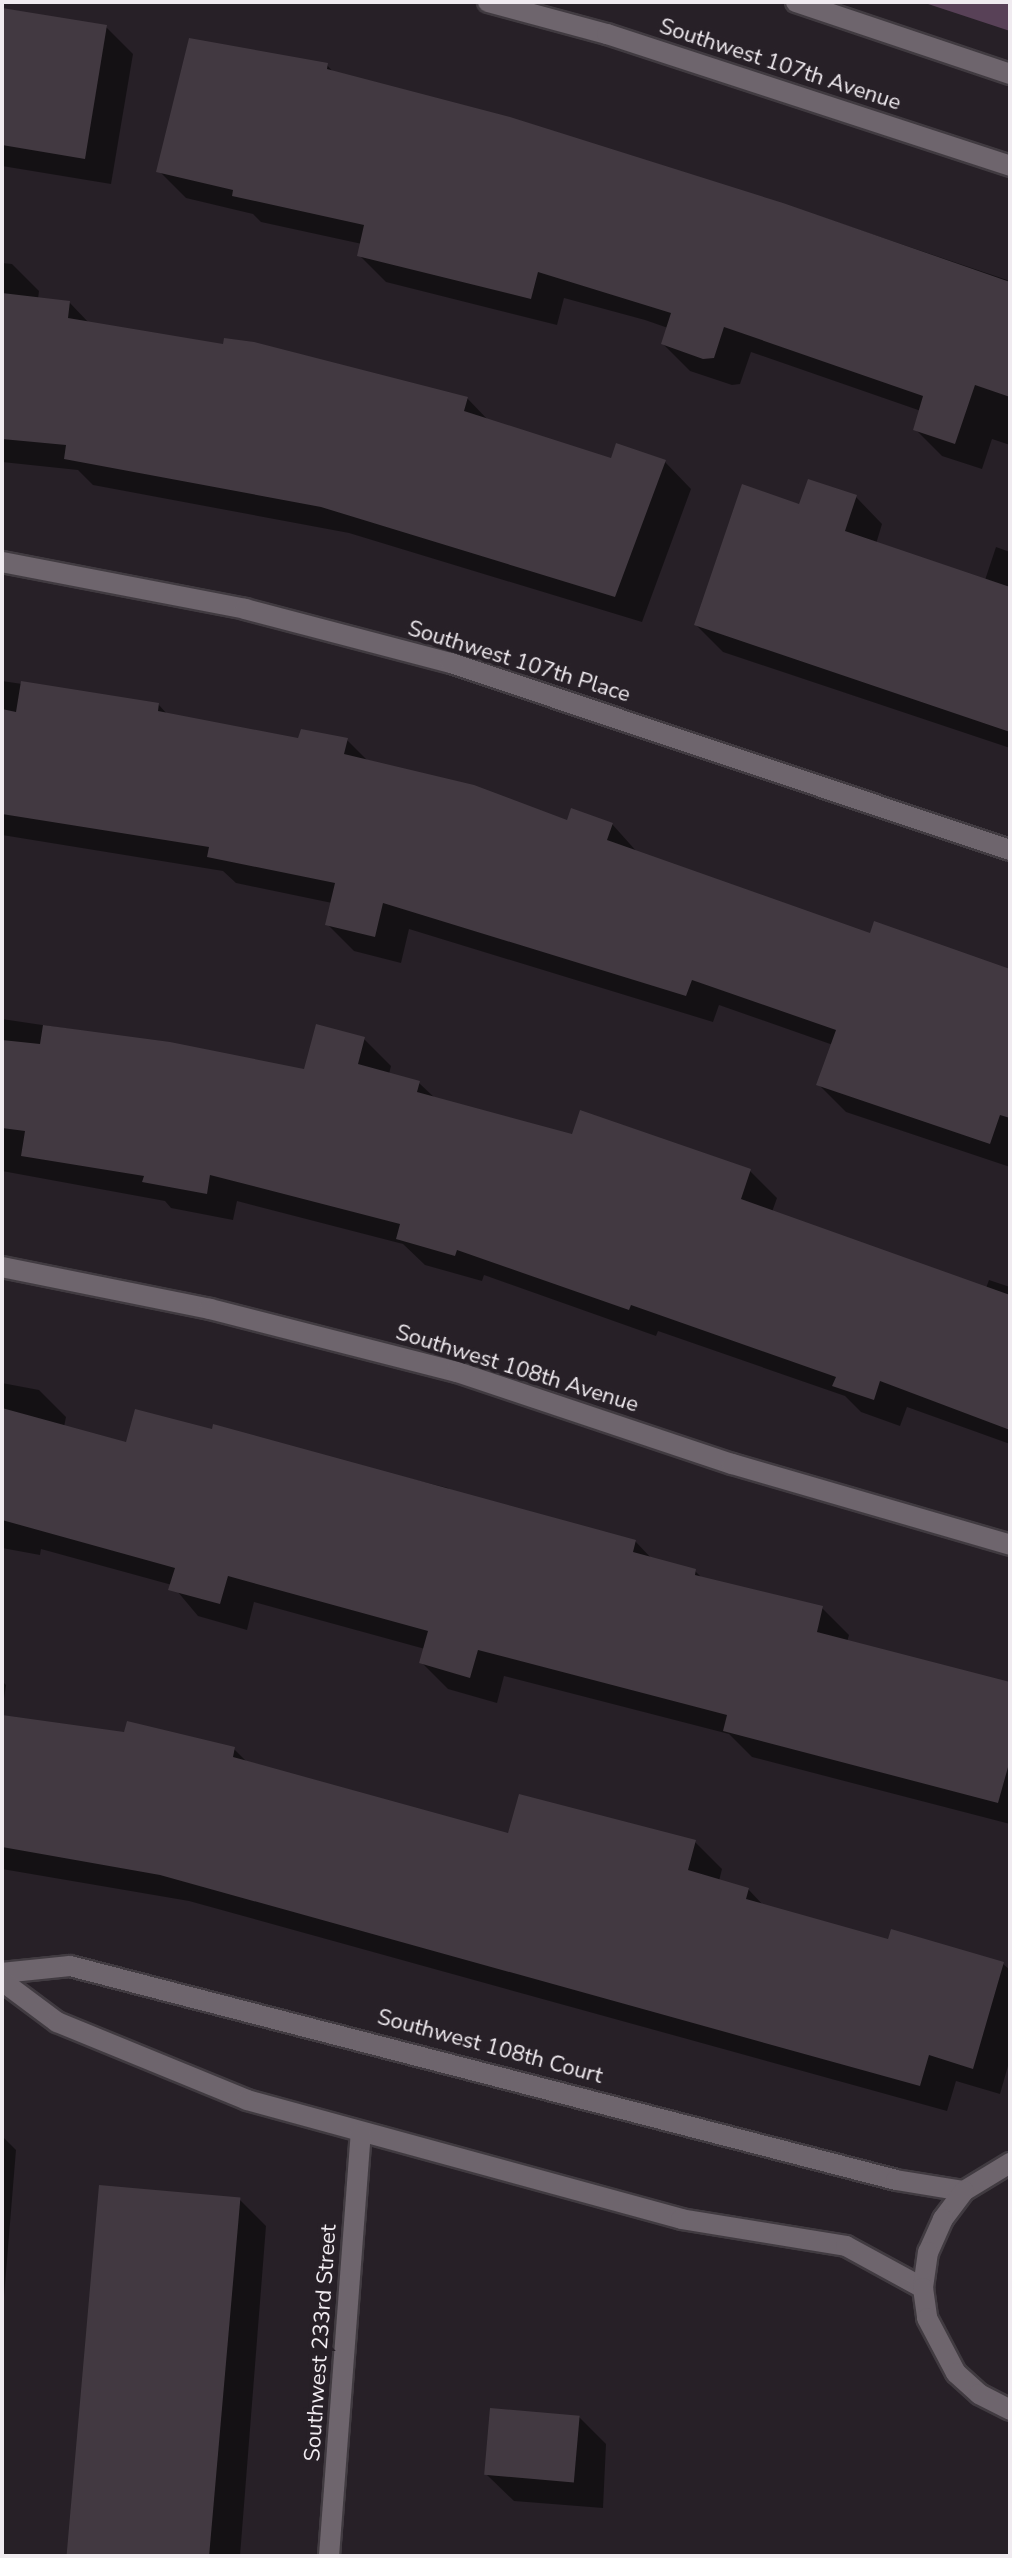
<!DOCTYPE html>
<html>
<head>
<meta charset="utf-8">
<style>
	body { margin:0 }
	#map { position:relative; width:1012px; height:2558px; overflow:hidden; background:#272027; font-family:"Nunito Sans",sans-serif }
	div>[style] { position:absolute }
	.green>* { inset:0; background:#584157 }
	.shadow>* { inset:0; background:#0007 }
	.building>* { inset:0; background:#423941; transform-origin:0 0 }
	.roads { filter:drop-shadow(2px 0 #413b41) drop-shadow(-2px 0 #413b41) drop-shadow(0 2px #413b41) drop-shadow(0 -2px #413b41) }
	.minor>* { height:20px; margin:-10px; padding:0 10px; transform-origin:10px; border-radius:10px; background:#6e656d }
	.tertiary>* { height:20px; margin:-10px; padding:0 10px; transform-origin:10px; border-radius:10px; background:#6e656d }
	span { translate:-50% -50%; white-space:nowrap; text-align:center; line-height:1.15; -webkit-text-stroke:8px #272027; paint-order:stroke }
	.street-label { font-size:22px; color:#f0ebf0 }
	.frame { position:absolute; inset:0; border:4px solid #f0ebf0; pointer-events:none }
</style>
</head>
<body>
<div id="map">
	<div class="green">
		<div style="clip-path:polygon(922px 2px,1010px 2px,1010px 31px)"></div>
	</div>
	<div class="shadow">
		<div style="clip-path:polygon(2px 10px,106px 27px,133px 54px,111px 184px,2px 166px)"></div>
		<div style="clip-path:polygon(327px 65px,334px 73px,783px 204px,1010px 281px,1010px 445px,992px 439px,982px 469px,942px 456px,915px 429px,921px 411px,751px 352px,740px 384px,732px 385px,690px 371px,663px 344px,668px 328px,645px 320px,564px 298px,557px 325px,386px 282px,359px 255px,362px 244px,261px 222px,253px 214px,186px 198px,159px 171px)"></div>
		<div style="clip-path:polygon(2px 263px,12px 264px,39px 291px,38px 299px,69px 302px,90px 324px,467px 398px,490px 422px,612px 460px,665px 462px,691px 489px,642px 622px,349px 533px,93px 485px,78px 470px,2px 462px)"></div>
		<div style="clip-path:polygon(856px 497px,882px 524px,876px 544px,985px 580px,996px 547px,1010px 552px,1010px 748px,723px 652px,696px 625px,800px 507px)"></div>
		<div style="clip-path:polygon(2px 681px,158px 704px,168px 715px,300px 740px,347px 740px,368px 761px,568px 823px,612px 824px,638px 853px,871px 936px,1010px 972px,1010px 1167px,846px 1112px,819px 1085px,833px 1045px,719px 1005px,713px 1022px,409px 929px,401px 963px,354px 951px,327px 924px,332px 903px,236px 883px,223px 871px,2px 835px)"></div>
		<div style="clip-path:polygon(2px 1019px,170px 1044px,306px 1071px,364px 1039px,391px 1066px,389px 1074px,419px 1083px,436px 1099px,573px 1137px,750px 1171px,777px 1198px,772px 1212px,986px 1288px,989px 1280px,1010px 1287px,1010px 1444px,907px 1407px,900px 1426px,861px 1412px,845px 1396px,658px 1331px,656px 1336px,484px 1275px,482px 1281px,425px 1265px,403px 1244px,237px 1201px,233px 1220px,171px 1208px,165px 1201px,2px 1171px)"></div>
		<div style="clip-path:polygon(2px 1383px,39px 1390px,66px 1417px,64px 1427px,128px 1445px,136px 1411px,448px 1488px,455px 1495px,635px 1541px,653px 1560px,695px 1571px,704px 1580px,822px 1608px,849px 1635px,847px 1642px,1010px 1684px,1010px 1824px,752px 1757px,729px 1734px,504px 1676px,497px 1703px,448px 1689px,421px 1662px,425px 1649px,254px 1602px,247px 1630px,198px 1616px,172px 1585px,41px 1549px,40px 1555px,2px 1548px)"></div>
		<div style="clip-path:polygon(2px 1681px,6px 1685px,2px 1712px)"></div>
		<div style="clip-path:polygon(2px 1717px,234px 1749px,248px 1763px,510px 1835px,695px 1842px,722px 1869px,719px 1881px,748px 1889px,765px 1907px,889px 1942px,1003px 1964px,1010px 1970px,1010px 2059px,1000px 2094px,956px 2081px,947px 2111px,189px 1901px,2px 1869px)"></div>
		<div style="clip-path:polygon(2px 2136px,16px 2150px,2px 2321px)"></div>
		<div style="clip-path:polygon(239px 2199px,266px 2226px,240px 2556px,72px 2556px)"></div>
		<div style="clip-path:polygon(579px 2417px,606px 2444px,603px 2508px,514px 2501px,487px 2475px)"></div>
	</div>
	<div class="building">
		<div style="clip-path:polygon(2px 8px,107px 25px,85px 159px,2px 145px)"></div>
		<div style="clip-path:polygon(189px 38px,328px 63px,327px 69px,510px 117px,783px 203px,1010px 282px,1010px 397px,975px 385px,955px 444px,913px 430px,923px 396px,724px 327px,714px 358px,703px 359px,661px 344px,671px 313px,538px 272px,531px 299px,357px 256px,364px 225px,232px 196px,233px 190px,156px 172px)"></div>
		<div style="clip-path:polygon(2px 293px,70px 301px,68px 318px,223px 344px,224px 338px,254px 342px,468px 397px,464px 411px,611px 458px,616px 443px,666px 460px,615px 597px,321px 507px,64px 459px,66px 445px,2px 439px)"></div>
		<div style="clip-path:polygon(808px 479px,857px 495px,845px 531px,1010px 587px,1010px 732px,694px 625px,742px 484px,799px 504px)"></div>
		<div style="clip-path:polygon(21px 681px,159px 703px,158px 711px,298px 738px,301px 729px,348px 738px,344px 754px,474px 785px,567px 820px,571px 808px,613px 823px,607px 840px,870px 933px,874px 921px,1010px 969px,1010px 1118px,1000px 1115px,990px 1144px,816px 1085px,836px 1030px,692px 980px,686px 996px,383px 903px,375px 937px,325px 925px,335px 883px,207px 857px,209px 847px,2px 814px,2px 709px,16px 712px)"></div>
		<div style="clip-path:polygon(316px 1024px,365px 1037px,358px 1064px,420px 1081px,417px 1092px,572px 1134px,580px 1110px,751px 1169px,741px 1199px,1010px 1295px,1010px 1430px,880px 1381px,874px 1400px,832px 1386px,836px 1377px,631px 1305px,629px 1310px,457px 1250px,455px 1256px,396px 1239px,400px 1224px,210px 1175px,207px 1194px,142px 1182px,144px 1176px,21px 1156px,25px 1131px,2px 1128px,2px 1040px,40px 1044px,43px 1025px,170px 1042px,304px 1069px)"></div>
		<div style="clip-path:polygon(2px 1408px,126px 1442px,135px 1409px,212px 1429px,213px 1424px,636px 1540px,633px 1552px,696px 1569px,695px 1575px,823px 1606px,817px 1632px,1010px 1682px,1010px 1760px,998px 1803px,723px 1731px,727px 1715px,478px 1650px,470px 1678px,419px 1663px,428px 1631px,228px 1576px,220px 1604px,168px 1590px,175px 1568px,2px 1520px)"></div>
		<div style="clip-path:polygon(2px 1715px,124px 1732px,127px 1721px,235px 1747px,233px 1757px,508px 1833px,519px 1794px,696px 1840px,688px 1870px,749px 1888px,746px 1899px,888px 1939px,891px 1929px,1004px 1962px,973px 2069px,929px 2055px,920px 2086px,160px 1875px,2px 1847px)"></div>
		<div style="left:99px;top:2185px;width:142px;height:372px;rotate:5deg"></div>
		<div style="left:490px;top:2408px;width:90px;height:67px;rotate:5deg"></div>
	</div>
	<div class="roads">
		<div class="minor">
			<div style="left:2px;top:562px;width:248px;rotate:10.9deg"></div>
			<div style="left:245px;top:609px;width:213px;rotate:14.7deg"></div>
			<div style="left:451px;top:663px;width:589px;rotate:18.5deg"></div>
			<div style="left:2px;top:1267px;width:212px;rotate:11.4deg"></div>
			<div style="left:210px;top:1309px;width:255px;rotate:14.3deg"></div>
			<div style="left:457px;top:1372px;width:290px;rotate:18.5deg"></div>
			<div style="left:732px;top:1464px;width:290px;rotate:16.2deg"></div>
			<div style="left:2px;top:1973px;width:68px;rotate:-5.9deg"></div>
			<div style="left:70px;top:1966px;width:853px;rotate:14.52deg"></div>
			<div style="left:896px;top:2180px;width:69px;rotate:9.2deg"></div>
			<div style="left:2px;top:1981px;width:69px;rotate:36.7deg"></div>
			<div style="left:57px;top:2022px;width:205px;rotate:22.3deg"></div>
			<div style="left:247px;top:2100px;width:450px;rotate:15.3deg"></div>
			<div style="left:681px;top:2219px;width:167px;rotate:9.3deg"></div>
			<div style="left:846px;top:2246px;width:88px;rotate:28.6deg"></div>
			<div style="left:1010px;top:2163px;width:54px;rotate:148.7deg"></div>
			<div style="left:964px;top:2191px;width:35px;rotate:127deg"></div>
			<div style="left:943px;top:2219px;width:36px;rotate:114deg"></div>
			<div style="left:928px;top:2252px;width:36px;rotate:98deg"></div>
			<div style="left:923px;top:2288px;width:30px;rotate:82deg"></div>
			<div style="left:927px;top:2318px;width:62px;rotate:62.2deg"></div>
			<div style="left:956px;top:2373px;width:31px;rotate:42deg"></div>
			<div style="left:979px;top:2394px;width:35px;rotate:27deg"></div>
			<div style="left:329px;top:2556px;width:423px;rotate:-85.7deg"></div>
		</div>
		<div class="tertiary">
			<div style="left:488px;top:2px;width:123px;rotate:15.1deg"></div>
			<div style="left:607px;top:34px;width:424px;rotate:18.1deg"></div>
			<div style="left:796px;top:2px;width:226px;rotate:18.6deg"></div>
		</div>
	</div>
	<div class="street-label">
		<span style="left:780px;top:65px;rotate:18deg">Southwest 107th Avenue</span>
		<span style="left:519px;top:662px;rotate:17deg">Southwest 107th Place</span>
		<span style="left:517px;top:1369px;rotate:17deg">Southwest 108th Avenue</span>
		<span style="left:490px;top:2047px;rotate:15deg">Southwest 108th Court</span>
		<span style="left:321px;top:2343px;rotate:-86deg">Southwest 233rd Street</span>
	</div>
	<div class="frame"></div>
</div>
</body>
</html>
